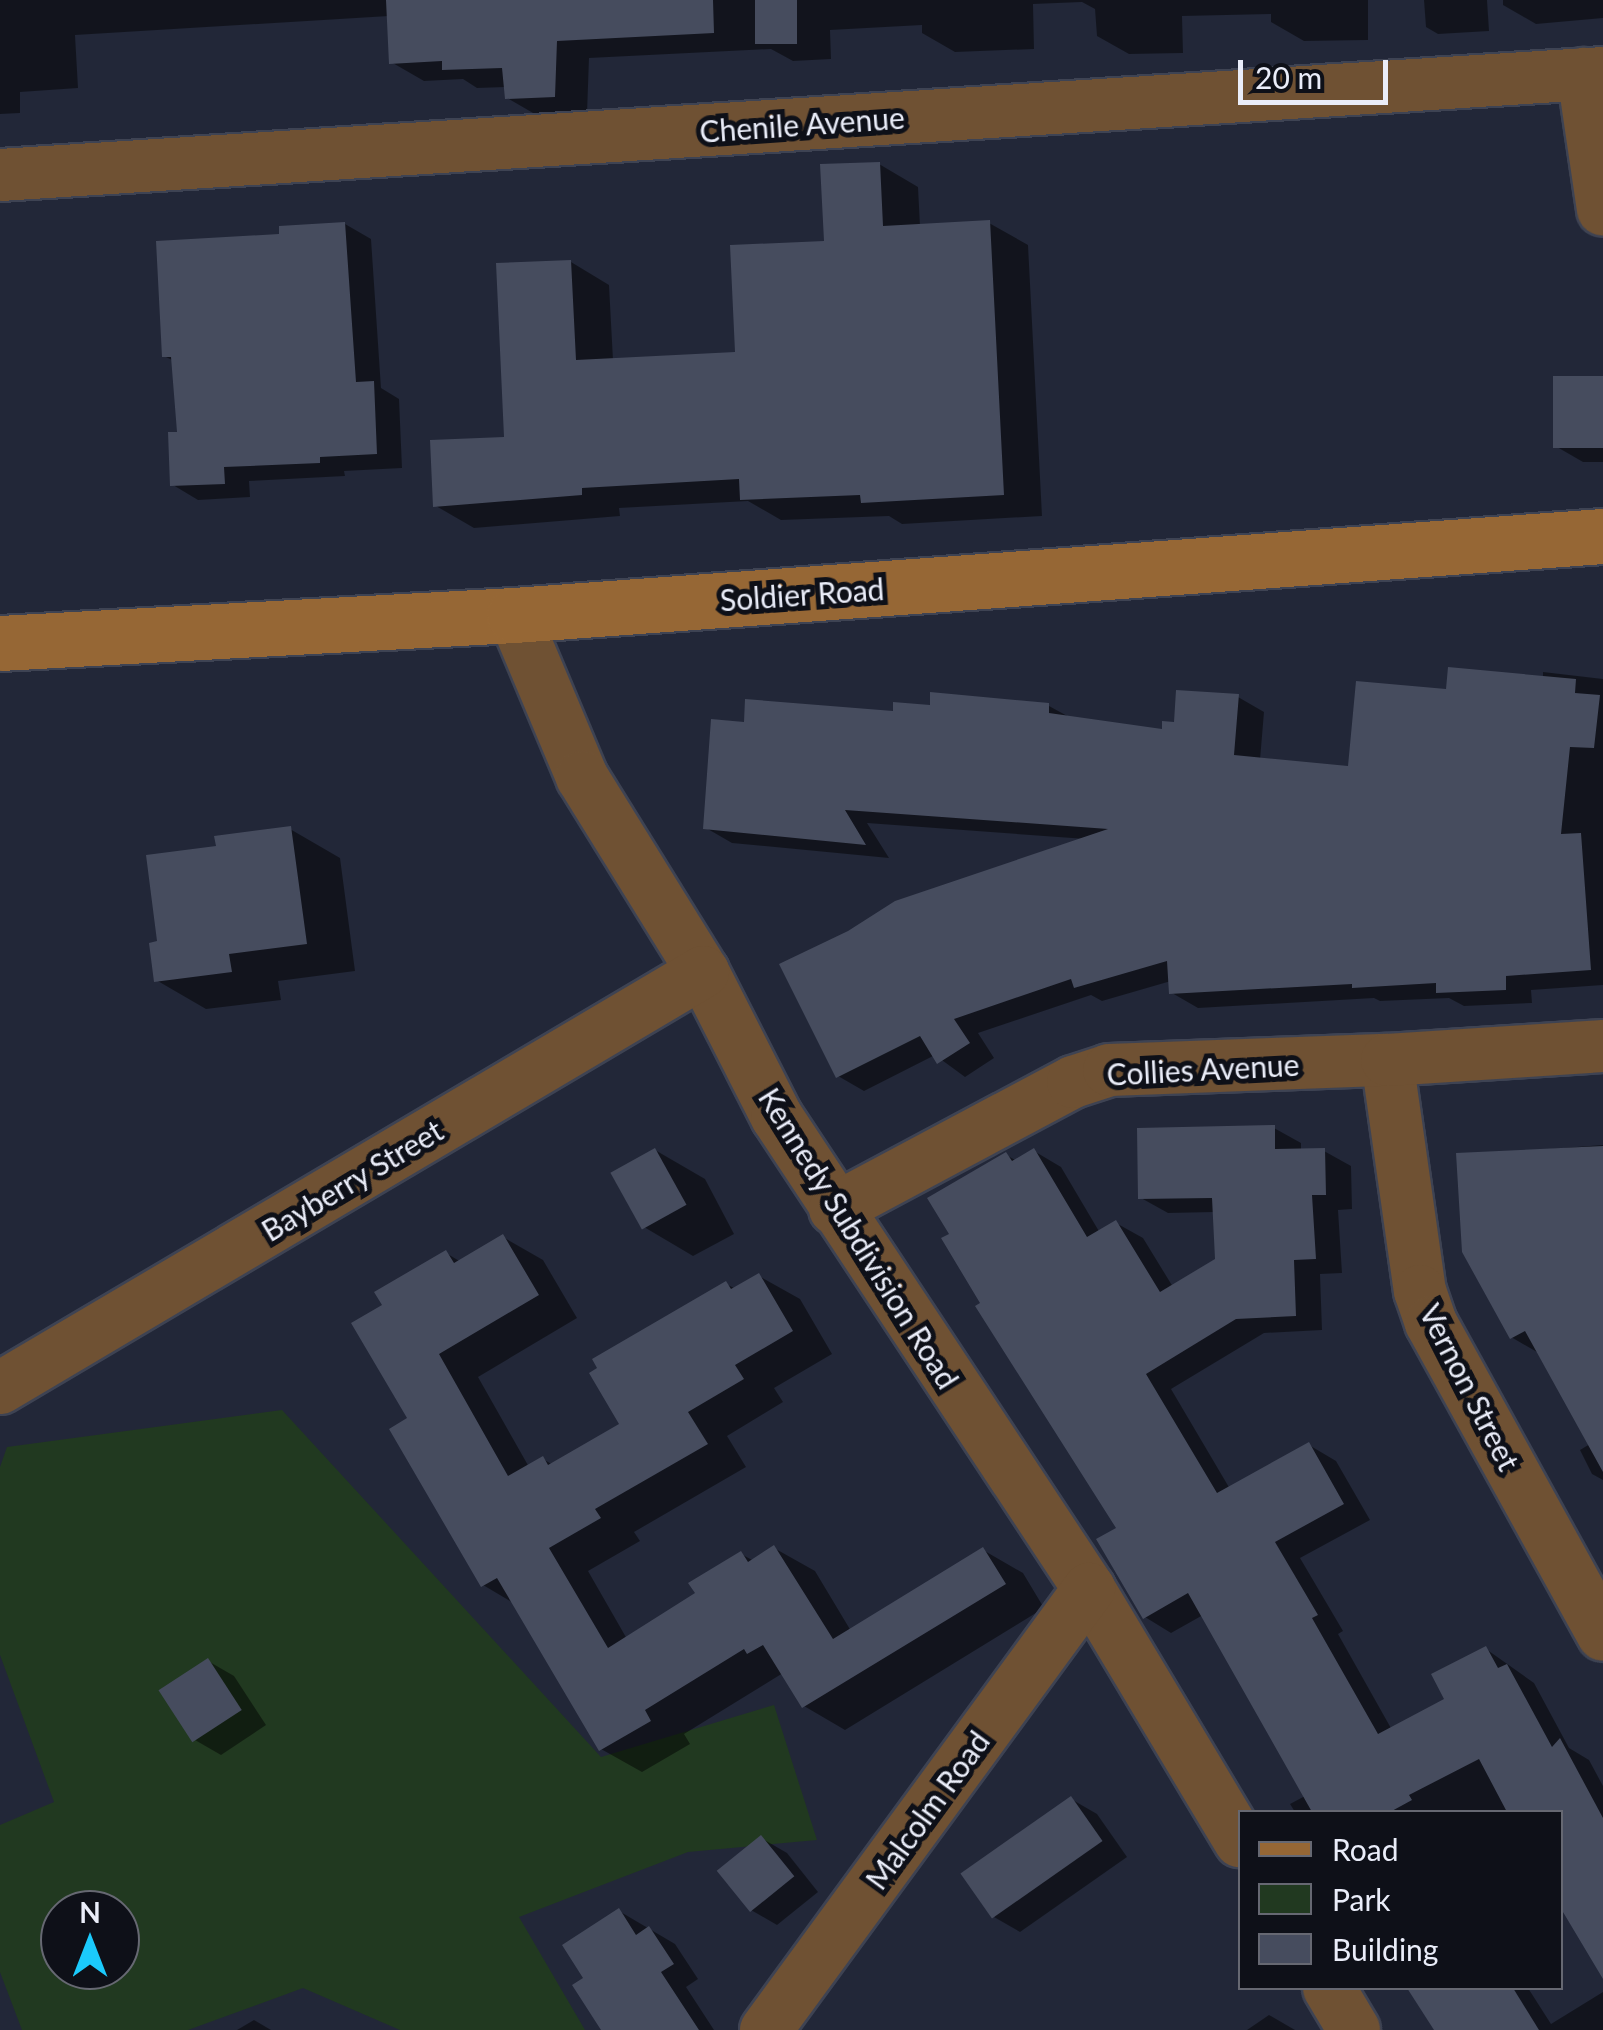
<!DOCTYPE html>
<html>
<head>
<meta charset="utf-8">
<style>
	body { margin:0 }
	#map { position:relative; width:1603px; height:2030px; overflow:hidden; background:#222738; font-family:Lato,sans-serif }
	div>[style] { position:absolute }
	.green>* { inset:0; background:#213920 }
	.shadow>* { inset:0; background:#0007 }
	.building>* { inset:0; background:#464c5e; transform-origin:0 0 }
	.roads { filter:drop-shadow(2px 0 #3e4353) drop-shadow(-2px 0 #3e4353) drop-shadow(0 2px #3e4353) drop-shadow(0 -2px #3e4353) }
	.street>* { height:52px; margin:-26px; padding:0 26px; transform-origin:26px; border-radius:26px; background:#6f5133 }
	.secondary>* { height:55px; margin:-27.5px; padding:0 27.5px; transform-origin:27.5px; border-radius:27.5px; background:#966735 }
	span { translate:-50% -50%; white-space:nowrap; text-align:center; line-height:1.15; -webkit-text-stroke:10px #0e1018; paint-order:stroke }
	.street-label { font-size:30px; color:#eaedf9 }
	.legend { position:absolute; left:1238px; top:1810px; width:325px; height:180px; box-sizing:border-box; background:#0e1018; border:2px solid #666872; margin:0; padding:12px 18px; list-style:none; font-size:30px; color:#eaedf9 }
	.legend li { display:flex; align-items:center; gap:20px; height:50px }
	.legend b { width:50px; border:2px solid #666872 }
	.north { position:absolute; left:40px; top:1890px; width:100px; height:100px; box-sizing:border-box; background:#0e1018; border:2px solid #666872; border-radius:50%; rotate:0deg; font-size:28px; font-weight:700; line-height:40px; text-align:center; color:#eaedf9 }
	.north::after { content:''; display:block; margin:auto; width:35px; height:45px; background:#1bcafc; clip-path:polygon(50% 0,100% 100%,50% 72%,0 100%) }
	.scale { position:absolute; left:1238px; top:60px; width:150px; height:45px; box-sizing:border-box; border:5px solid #eaedf9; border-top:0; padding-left:12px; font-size:30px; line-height:35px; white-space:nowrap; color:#eaedf9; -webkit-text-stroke:8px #0e1018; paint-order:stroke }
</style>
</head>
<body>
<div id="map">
	<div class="green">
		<div style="clip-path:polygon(evenodd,282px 1410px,601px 1757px,774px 1705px,817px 1840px,688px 1852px,519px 1917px,585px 2030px,400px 2030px,303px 1988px,188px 2030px,22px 2030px,0 1972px,0 1825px,54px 1802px,0 1655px,0 1467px,7px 1447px,282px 1410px,60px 1910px,120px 1910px,120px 1970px,60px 1970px,60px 1910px)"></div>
	</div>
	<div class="shadow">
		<div style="clip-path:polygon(0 0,1368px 0,1368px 40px,1304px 41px,1271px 22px,1271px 14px,1182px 16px,1183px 53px,1129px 54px,1097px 36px,1095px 9px,1082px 2px,1033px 4px,1034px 49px,955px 52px,922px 33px,922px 25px,830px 30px,831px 59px,793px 61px,771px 49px,589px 58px,587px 114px,540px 117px,507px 98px,506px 87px,477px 88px,463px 79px,424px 81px,391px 62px,389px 16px,75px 35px,78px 88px,20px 92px,20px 113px,0 114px)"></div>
		<div style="clip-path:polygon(1424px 0,1487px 0,1489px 31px,1438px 34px,1426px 27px)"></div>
		<div style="clip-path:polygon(1503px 0,1603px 0,1603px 18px,1536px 24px,1503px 5px)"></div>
		<div style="clip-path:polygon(879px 164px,918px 187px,920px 226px,989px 223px,1028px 245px,1042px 516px,902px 524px,889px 516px,781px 520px,748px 501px,619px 508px,620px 516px,474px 528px,436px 506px,507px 440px,571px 262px,609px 285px,613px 360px,737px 355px,826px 244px)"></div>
		<div style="clip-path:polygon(345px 224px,371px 239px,381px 388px,399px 399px,402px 468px,344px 471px,345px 476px,249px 481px,250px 497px,198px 500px,173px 485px,180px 434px,174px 361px,164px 356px,282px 237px)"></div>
		<div style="clip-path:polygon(1603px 378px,1603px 462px,1583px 462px,1557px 447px)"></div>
		<div style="clip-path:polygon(1543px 672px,1603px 679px,1603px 985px,1531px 990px,1532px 1003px,1464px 1006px,1449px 998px,1380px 1001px,1374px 998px,1198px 1008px,1172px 993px,1171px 981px,1102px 1001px,1091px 995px,978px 1033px,994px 1058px,965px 1077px,935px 1055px,864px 1091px,838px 1076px,1086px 839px,867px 823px,889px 858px,732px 843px,706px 828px,746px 724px,1049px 706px,1071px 718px,1164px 732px,1238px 697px,1264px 712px,1260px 760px,1350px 769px,1448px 692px,1543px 678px)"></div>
		<div style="clip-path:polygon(290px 829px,340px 858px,355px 971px,278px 981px,281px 1000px,206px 1009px,156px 980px,219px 848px)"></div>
		<div style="clip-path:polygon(1274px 1128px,1301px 1143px,1301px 1151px,1324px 1151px,1351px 1166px,1352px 1209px,1338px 1210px,1342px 1273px,1320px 1274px,1322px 1330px,1264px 1333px,1171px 1389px,1230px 1489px,1309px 1445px,1336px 1461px,1370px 1520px,1300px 1558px,1343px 1631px,1338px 1634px,1392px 1730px,1448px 1700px,1486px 1649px,1534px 1683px,1569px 1748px,1589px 1760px,1603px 1786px,1603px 1974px,1560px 1812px,1295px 1812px,1290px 1804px,1305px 1796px,1203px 1615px,1171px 1633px,1145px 1617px,1120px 1529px,983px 1304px,952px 1235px,1006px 1155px,1017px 1161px,1034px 1151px,1061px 1167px,1100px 1233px,1116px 1223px,1143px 1238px,1173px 1287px,1217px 1260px,1215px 1212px,1168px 1213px,1141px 1198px)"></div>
		<div style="clip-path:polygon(1603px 1145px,1603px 1480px,1592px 1474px,1580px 1450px,1590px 1444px,1537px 1352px,1511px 1337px,1459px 1156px)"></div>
		<div style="clip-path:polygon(655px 1150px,705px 1179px,734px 1234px,693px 1256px,644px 1227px)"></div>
		<div style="clip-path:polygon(503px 1237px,543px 1260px,577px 1318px,478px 1377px,529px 1467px,543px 1459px,553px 1465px,623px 1425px,726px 1284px,736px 1289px,759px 1276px,800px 1299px,832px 1354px,774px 1388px,783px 1402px,727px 1436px,746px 1467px,634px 1532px,640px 1541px,588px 1571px,627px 1639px,698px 1594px,741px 1554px,754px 1561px,774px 1548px,815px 1571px,851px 1631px,983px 1550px,1023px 1573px,1044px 1608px,845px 1730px,804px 1706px,783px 1673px,684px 1734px,690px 1744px,642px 1772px,601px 1749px,515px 1604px,483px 1585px,410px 1419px,386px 1306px,446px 1253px,461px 1262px)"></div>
		<div style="clip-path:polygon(208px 1661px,234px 1676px,266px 1725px,221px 1755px,195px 1740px)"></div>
		<div style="clip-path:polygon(1071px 1799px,1097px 1814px,1127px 1857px,1020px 1932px,994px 1917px)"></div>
		<div style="clip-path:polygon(761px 1838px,787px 1853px,818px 1892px,777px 1925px,751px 1910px)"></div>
		<div style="clip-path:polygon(619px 1911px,675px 1944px,698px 1979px,686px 1987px,714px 2030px,604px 2030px,587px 1979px)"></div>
		<div style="clip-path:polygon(1413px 1988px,1528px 1988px,1551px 2024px,1603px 1992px,1603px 2030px,1438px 2030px)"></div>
		<div style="clip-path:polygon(1269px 2015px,1295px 2030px,1247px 2030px)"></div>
		<div style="clip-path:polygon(254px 2020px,271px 2030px,237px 2030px)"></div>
	</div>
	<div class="building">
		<div style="clip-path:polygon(386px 0,713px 0,714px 33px,557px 41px,555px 97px,505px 99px,502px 68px,442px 70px,442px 61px,389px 64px)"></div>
		<div style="left:755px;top:0;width:42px;height:44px"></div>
		<div style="clip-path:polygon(880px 162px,883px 226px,990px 220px,1004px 495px,861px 503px,860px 495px,740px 500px,739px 479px,582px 488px,582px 495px,433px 507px,430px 440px,504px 437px,496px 263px,571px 260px,576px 360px,735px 352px,730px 245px,824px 241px,820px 164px)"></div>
		<div style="clip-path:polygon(345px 222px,356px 382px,374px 381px,377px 454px,320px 457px,320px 463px,224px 467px,225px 484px,170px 486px,168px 432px,177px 432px,171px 357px,162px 357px,156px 241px,279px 234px,279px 226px)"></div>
		<div style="left:1603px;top:376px;width:72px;height:50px;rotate:90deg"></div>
		<div style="clip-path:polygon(1448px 667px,1576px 679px,1575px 693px,1600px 695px,1594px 748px,1570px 747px,1561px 834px,1581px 833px,1591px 970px,1506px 976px,1506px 990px,1436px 993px,1436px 983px,1352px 988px,1352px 984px,1169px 994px,1167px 961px,1074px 988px,1071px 979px,954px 1019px,970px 1043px,937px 1064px,920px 1036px,836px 1078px,779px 964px,848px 931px,895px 901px,1108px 829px,845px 810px,866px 845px,703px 829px,711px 719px,744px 722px,745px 699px,893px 711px,893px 702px,930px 705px,930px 692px,1049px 703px,1049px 713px,1162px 729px,1162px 721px,1174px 722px,1176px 690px,1239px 694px,1234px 755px,1348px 766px,1356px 681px,1446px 689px)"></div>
		<div style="clip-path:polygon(291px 826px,307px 944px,229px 954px,232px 972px,154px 982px,149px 943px,157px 941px,146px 855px,216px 846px,214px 836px)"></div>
		<div style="clip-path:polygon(1275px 1125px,1275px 1149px,1325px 1148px,1326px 1195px,1312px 1195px,1316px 1259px,1294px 1260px,1296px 1316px,1236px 1319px,1146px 1374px,1217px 1493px,1309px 1442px,1344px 1504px,1275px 1542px,1318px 1615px,1312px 1618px,1378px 1734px,1444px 1699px,1431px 1674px,1486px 1646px,1498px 1668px,1507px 1664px,1552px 1747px,1560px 1738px,1603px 1818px,1603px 1979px,1560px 1907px,1560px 1812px,1507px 1812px,1479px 1759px,1409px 1795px,1412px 1800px,1390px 1812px,1312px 1812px,1188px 1593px,1143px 1619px,1096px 1539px,1116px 1528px,975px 1306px,980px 1303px,941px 1238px,949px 1234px,927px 1198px,1006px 1152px,1012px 1161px,1034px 1148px,1087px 1237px,1116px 1220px,1160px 1292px,1215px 1259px,1212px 1198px,1138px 1199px,1137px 1128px)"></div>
		<div style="clip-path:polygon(1603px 1146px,1603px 1472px,1525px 1331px,1510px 1339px,1462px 1252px,1456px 1153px)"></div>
		<div style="left:655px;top:1148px;width:65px;height:51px;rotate:61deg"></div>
		<div style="clip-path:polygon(503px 1234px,539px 1295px,439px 1354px,508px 1476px,543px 1456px,548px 1465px,619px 1424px,589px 1373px,597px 1368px,592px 1359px,726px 1281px,731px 1289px,759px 1273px,793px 1331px,735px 1365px,744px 1379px,688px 1412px,708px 1444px,595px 1509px,601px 1518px,549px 1548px,608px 1648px,695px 1593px,688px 1583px,741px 1551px,748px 1562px,774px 1545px,833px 1639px,983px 1547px,1006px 1584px,802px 1708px,763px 1645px,747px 1654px,744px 1649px,645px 1710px,651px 1721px,599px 1751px,497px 1578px,481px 1587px,389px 1429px,407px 1418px,351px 1323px,382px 1305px,374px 1292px,446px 1250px,454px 1263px)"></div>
		<div style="left:208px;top:1658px;width:62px;height:59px;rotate:57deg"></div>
		<div style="left:1071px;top:1796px;width:55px;height:135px;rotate:55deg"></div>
		<div style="left:761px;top:1835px;width:53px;height:57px;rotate:51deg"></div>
		<div style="clip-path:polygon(619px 1908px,636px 1935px,649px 1926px,674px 1964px,661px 1972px,699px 2030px,601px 2030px,572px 1985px,583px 1978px,562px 1945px)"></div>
		<div style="clip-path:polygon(1407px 1988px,1513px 1988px,1539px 2030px,1434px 2030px)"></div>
	</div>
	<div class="roads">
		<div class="street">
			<div style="left:1583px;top:74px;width:137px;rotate:81.6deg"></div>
			<div style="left:0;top:175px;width:1606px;rotate:-3.64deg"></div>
			<div style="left:514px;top:615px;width:176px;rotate:67.2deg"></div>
			<div style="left:582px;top:777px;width:229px;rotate:58.2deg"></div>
			<div style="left:703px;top:972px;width:163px;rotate:63deg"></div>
			<div style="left:777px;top:1117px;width:566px;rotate:56.53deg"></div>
			<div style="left:1089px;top:1589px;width:294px;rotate:59.1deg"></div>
			<div style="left:1387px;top:1060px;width:233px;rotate:81.9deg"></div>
			<div style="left:1420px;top:1291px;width:34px;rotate:71deg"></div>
			<div style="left:1431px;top:1323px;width:356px;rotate:61.1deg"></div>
			<div style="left:835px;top:1209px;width:270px;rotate:-28.1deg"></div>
			<div style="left:1073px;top:1082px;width:38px;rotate:-18deg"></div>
			<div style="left:1109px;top:1070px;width:278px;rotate:-2.1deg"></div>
			<div style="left:1387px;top:1060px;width:216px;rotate:-3.7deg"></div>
			<div style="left:0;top:1388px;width:817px;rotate:-30.61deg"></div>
			<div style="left:1329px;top:1988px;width:49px;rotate:59.2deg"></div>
			<div style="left:766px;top:2030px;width:547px;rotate:-53.78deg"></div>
		</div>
		<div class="secondary">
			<div style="left:0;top:643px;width:515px;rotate:-3.12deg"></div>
			<div style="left:514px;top:615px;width:1092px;rotate:-4.15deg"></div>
		</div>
	</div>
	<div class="street-label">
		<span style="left:802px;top:124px;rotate:-4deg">Chenile Avenue</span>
		<span style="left:802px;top:594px;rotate:-4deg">Soldier Road</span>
		<span style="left:1203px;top:1069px;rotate:-3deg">Collies Avenue</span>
		<span style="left:352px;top:1180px;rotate:-31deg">Bayberry Street</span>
		<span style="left:859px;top:1238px;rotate:58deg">Kennedy Subdivision Road</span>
		<span style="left:1470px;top:1387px;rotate:63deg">Vernon Street</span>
		<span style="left:927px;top:1810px;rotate:-54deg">Malcolm Road</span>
	</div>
	<ul class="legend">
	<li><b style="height:12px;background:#966735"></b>Road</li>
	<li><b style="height:28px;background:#213920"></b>Park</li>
	<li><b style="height:28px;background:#464c5e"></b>Building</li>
	</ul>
	<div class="north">N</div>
	<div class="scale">20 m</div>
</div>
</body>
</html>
